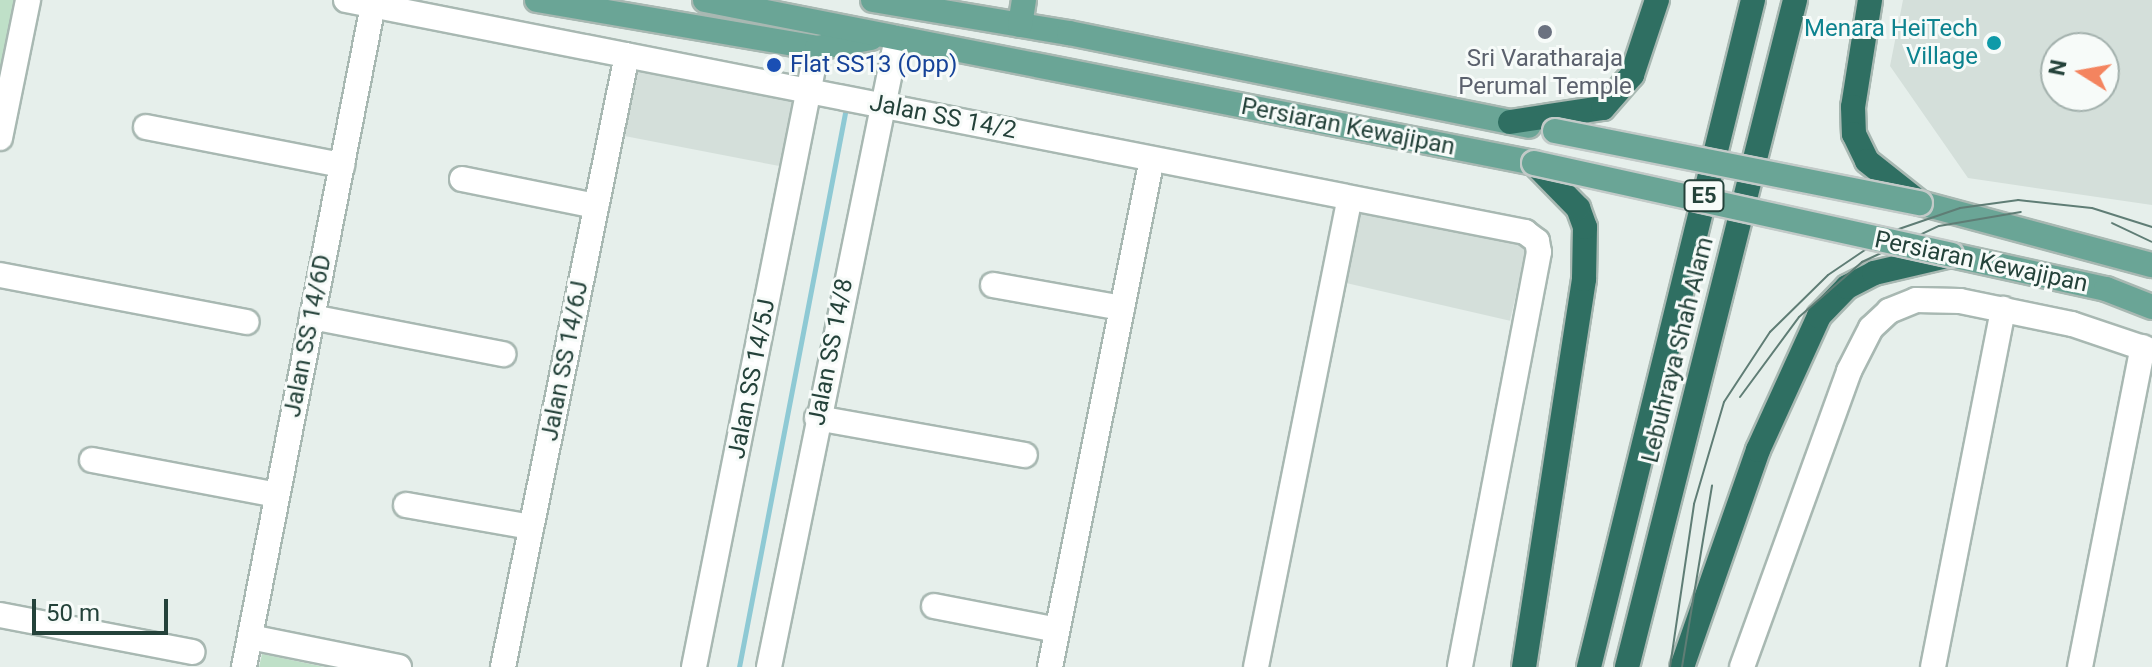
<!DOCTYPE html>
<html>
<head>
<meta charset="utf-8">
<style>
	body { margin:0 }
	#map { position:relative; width:2152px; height:667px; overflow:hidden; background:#e6efeb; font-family:Roboto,sans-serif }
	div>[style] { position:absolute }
	.built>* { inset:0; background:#d4dfda; transform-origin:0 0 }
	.green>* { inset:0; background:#bfe0c8 }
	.stream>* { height:5px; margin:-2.5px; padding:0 2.5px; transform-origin:2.5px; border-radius:2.5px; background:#8ec9d4 }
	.roads { filter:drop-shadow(2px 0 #a8b8b2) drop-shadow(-2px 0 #a8b8b2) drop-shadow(0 2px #a8b8b2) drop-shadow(0 -2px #a8b8b2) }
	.minor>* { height:24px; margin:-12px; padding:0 12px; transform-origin:12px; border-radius:12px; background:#fff }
	.major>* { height:24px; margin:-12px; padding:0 12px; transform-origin:12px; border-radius:12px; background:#6aa596 }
	.highway>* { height:24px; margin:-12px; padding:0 12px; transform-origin:12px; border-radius:12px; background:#2f6f62 }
	.tram>* { height:2px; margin:-1px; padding:0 1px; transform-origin:1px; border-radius:1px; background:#5f7d75 }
	.bridges { filter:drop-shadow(2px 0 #c2cac8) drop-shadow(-2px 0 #c2cac8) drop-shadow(0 2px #c2cac8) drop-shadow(0 -2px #c2cac8) }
	.major-bridge>* { height:24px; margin:-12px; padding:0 12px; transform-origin:12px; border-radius:12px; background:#6aa596 }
	.dots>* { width:22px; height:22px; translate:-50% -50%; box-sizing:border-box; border:4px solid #f7fbf9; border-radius:50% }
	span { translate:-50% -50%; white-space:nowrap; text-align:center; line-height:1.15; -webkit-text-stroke:6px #f7fbf9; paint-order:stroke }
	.shield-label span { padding:2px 6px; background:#f7fbf9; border:2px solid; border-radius:6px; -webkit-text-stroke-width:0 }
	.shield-label { font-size:22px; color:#24423a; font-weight:700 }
	.culture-label { font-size:24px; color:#0d838f }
	.right { translate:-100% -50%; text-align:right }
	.worship-label { font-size:24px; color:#5b616d }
	.transit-label { font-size:24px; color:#164399 }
	.left { translate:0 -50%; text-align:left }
	.street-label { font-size:24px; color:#24423a }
	.north { position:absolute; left:2040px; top:32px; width:80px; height:80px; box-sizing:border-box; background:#f7fbf9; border:2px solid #a3b1ad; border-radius:50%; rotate:281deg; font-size:22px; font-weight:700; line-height:32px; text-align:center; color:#24423a }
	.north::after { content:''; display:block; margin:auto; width:28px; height:36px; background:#f4845f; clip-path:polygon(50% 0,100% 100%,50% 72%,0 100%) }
	.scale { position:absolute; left:32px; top:599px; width:136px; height:36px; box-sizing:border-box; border:4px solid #24423a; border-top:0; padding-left:10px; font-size:24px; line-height:28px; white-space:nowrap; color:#24423a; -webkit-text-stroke:6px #f7fbf9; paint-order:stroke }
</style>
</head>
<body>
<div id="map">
	<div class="built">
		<div style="clip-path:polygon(evenodd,1903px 0,2152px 0,2152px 205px,1968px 178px,1890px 66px,1903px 0,2104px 48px,2104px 96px,2056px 96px,2056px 48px,2104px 48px)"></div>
		<div style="left:632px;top:63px;width:174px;height:73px;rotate:11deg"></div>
		<div style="left:1355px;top:205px;width:177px;height:78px;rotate:13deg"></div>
	</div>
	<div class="green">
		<div style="clip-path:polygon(0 0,15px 0,0 76px)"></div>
		<div style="clip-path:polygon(262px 654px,325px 667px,259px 667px)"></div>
	</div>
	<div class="stream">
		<div style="left:739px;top:667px;width:564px;rotate:-79.17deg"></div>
	</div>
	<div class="roads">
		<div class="minor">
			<div style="left:346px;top:0;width:1202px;rotate:11.13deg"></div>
			<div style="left:1525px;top:232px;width:15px;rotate:37deg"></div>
			<div style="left:1537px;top:241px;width:11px;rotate:80deg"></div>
			<div style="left:1539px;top:252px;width:422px;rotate:100.8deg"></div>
			<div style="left:146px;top:127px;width:200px;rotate:11deg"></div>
			<div style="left:0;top:138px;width:141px;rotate:-78.5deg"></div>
			<div style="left:462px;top:179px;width:137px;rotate:11.4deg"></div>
			<div style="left:0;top:275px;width:251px;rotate:10.8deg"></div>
			<div style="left:993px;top:285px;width:131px;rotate:10.1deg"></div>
			<div style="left:312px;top:317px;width:195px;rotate:11deg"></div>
			<div style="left:817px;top:418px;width:211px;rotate:10.1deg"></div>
			<div style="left:92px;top:460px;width:188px;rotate:10.7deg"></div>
			<div style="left:406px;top:505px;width:127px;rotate:10deg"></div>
			<div style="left:934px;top:606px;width:125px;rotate:11deg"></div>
			<div style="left:0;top:615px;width:196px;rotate:10.9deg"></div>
			<div style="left:250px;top:637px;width:152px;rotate:11.4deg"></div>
			<div style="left:244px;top:667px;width:674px;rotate:-78.97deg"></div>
			<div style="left:503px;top:667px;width:624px;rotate:-78.55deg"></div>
			<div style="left:694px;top:667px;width:631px;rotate:-78.76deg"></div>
			<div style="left:769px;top:667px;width:642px;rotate:-78.5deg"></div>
			<div style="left:1050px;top:667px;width:518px;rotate:-78.65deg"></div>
			<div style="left:1256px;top:667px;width:478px;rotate:-78.7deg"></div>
			<div style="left:1742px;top:667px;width:315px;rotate:-70.1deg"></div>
			<div style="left:1849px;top:371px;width:48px;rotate:-62.9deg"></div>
			<div style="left:1871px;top:328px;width:25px;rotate:-43deg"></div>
			<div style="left:1889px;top:311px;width:29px;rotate:-22deg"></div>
			<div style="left:1916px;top:300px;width:44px;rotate:1.3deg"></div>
			<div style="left:1960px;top:301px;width:114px;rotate:11.6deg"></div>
			<div style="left:2072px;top:324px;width:84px;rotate:18.6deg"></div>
			<div style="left:1933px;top:667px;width:365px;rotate:-78.9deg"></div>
			<div style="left:2080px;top:667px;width:326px;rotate:-78.9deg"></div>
		</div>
		<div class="major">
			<div style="left:537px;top:0;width:284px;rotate:9.7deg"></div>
			<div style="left:817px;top:48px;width:55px;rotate:-10.5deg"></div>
			<div style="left:705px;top:0;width:845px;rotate:11.12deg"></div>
			<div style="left:873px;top:0;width:199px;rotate:9.6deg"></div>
			<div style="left:1069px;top:33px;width:469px;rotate:11.4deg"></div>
			<div style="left:1020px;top:25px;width:25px;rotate:-81deg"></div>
			<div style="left:1920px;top:203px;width:240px;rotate:15deg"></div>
			<div style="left:1951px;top:255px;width:159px;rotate:12.4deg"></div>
			<div style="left:2106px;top:289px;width:49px;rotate:21.4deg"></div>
		</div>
		<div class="highway">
			<div style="left:1870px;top:0;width:108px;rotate:99deg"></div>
			<div style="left:1853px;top:107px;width:27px;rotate:88deg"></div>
			<div style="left:1854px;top:134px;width:30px;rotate:64deg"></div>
			<div style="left:1867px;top:161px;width:68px;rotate:38.4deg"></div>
			<div style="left:1510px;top:122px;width:94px;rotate:-8.6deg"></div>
			<div style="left:1603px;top:108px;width:44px;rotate:-48.7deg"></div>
			<div style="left:1632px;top:75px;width:79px;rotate:-71.6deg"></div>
			<div style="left:1524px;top:667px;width:393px;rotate:-81.2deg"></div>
			<div style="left:1584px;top:279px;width:52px;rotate:-88.9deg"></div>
			<div style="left:1585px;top:227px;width:20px;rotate:-110deg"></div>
			<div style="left:1578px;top:208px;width:63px;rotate:-134.4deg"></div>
			<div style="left:1589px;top:667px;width:687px;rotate:-76.19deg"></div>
			<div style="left:1627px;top:667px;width:688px;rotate:-75.86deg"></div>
			<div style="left:1682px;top:667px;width:230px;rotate:-70.7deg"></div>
			<div style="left:1758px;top:450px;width:147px;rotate:-65.5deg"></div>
			<div style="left:1819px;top:316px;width:40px;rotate:-46deg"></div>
			<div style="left:1847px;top:287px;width:30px;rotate:-27deg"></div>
			<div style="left:1874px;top:273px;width:79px;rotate:-13.2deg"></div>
		</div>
	</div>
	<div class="tram">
		<div style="left:2112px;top:223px;width:44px;rotate:25.4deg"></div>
		<div style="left:1740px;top:397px;width:99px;rotate:-53.6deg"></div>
		<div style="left:1799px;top:317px;width:84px;rotate:-41.1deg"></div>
		<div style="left:1862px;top:262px;width:85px;rotate:-25.1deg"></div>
		<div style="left:1939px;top:226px;width:83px;rotate:-9.7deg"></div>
		<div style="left:1670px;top:667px;width:165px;rotate:-81.6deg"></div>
		<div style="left:1694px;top:504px;width:106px;rotate:-73.6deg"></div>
		<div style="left:1724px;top:402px;width:84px;rotate:-56.7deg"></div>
		<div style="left:1770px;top:332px;width:81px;rotate:-44.5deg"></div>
		<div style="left:1828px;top:275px;width:78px;rotate:-34.1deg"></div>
		<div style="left:1893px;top:231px;width:71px;rotate:-18.9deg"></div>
		<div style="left:1960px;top:208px;width:59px;rotate:-7.9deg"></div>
		<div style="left:2018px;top:200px;width:74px;rotate:6.2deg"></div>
		<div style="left:2092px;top:208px;width:63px;rotate:17.6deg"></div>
		<div style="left:1682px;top:667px;width:184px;rotate:-80.6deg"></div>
	</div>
	<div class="bridges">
		<div class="major-bridge">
			<div style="left:1555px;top:131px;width:372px;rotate:11.2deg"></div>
			<div style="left:1534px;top:163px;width:427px;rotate:12.4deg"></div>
		</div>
	</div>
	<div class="dots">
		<div style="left:1545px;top:32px;background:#6b7280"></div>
		<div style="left:1994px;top:43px;background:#0f9aa8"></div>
		<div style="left:774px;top:65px;background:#1a4fb4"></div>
	</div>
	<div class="shield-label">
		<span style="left:1704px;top:196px">E5</span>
	</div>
	<div class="culture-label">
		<span class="right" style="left:1978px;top:43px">Menara HeiTech<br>Village</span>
	</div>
	<div class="worship-label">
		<span style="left:1545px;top:73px">Sri Varatharaja<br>Perumal Temple</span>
	</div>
	<div class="transit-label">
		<span class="left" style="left:790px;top:65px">Flat SS13 (Opp)</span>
	</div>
	<div class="street-label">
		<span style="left:943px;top:117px;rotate:11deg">Jalan SS 14/2</span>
		<span style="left:1348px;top:127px;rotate:11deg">Persiaran Kewajipan</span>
		<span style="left:1981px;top:262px;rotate:12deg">Persiaran Kewajipan</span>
		<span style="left:308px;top:336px;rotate:-79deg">Jalan SS 14/6D</span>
		<span style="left:1678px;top:350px;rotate:-76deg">Lebuhraya Shah Alam</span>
		<span style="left:831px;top:352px;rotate:-79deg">Jalan SS 14/8</span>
		<span style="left:565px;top:361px;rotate:-79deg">Jalan SS 14/6J</span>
		<span style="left:752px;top:379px;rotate:-79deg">Jalan SS 14/5J</span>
	</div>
	<div class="north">N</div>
	<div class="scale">50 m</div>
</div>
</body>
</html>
